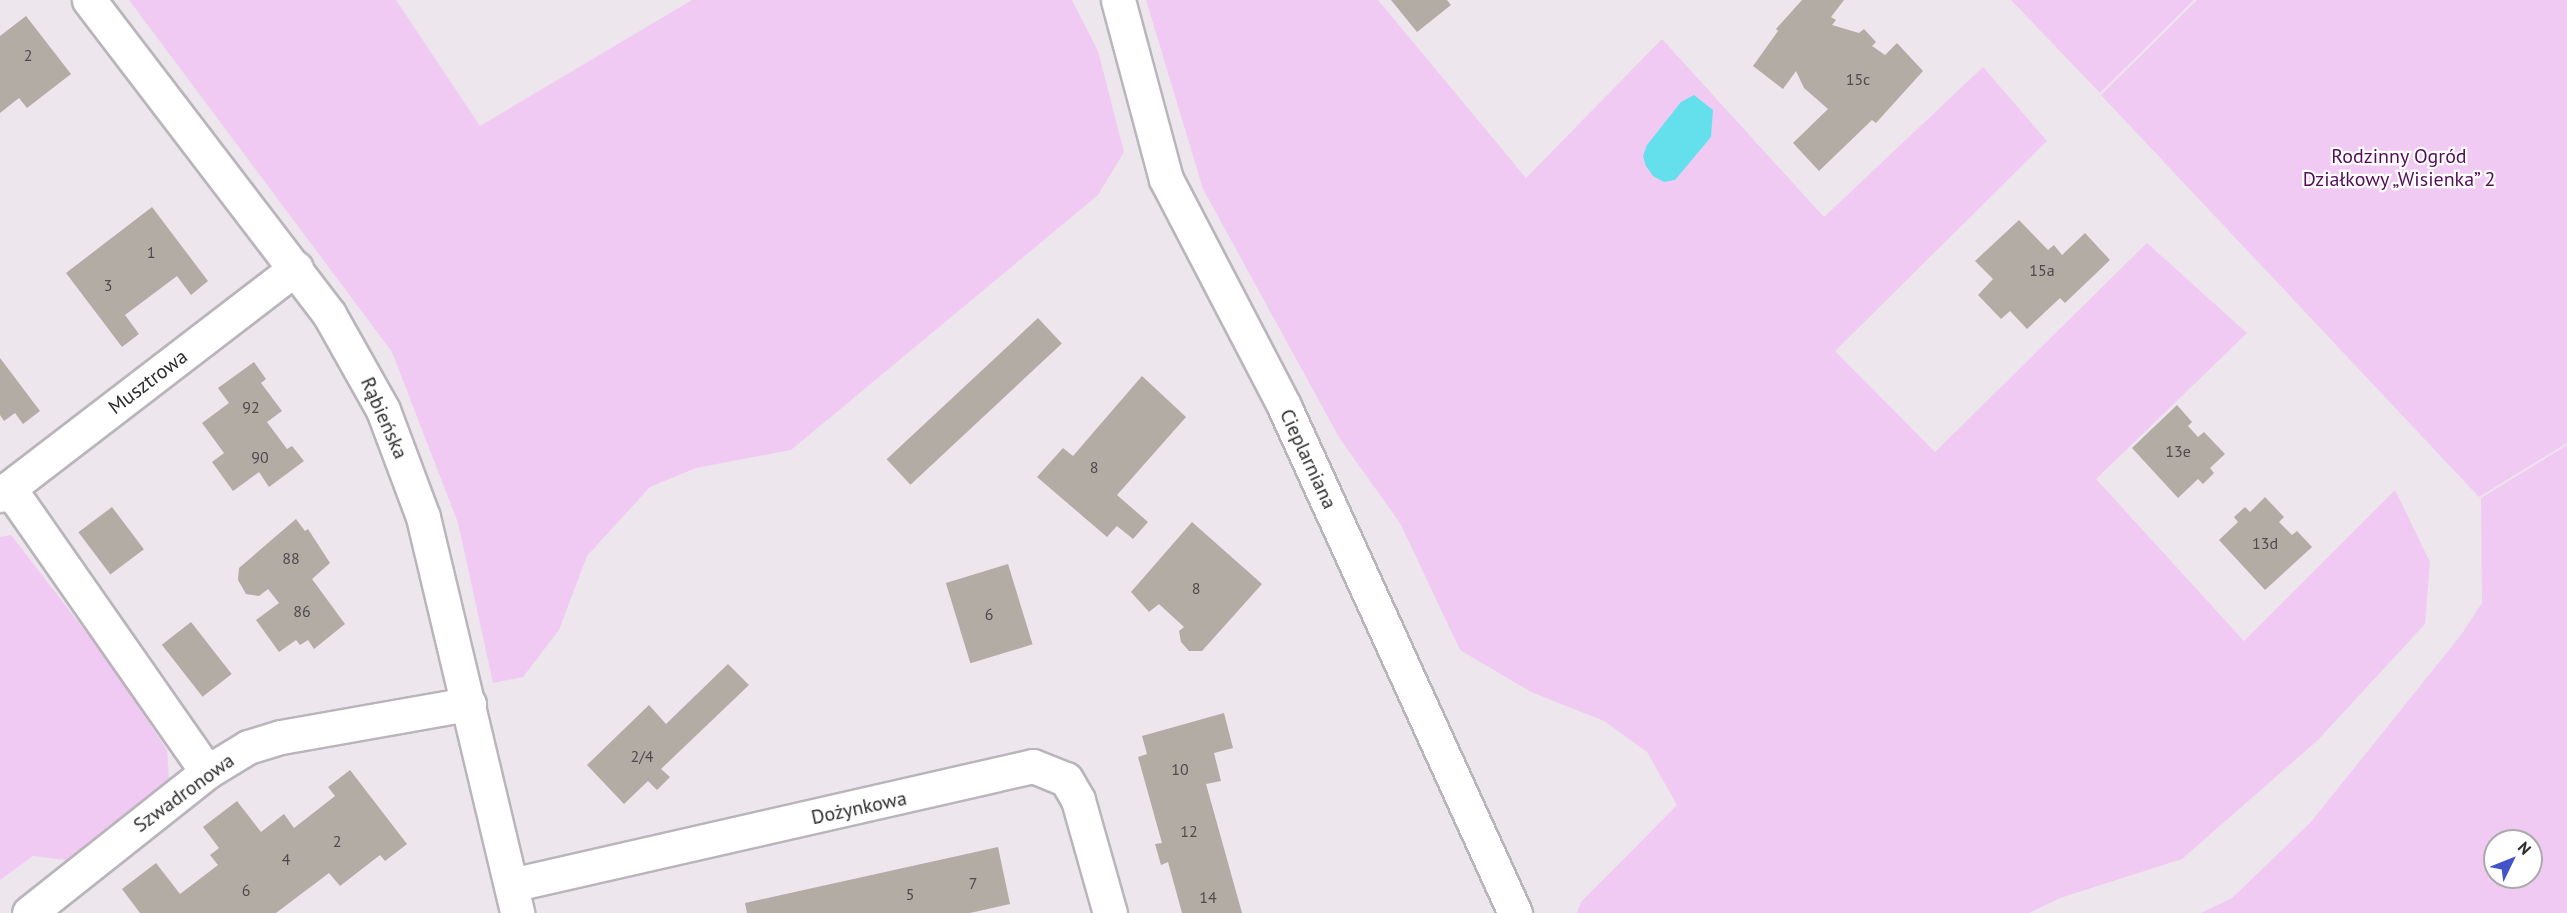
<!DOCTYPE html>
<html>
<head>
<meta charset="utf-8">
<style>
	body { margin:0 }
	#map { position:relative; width:2567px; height:913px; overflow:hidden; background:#ede6ed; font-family:"PT Sans",sans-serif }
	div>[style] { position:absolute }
	.green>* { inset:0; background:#f1caf3 }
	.water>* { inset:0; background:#64dfec }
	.building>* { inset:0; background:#b2aca5; transform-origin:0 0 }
	.roads { filter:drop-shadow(2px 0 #bab4bb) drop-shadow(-2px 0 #bab4bb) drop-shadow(0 2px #bab4bb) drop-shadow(0 -2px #bab4bb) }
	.minor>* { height:33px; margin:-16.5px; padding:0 16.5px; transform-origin:16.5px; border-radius:16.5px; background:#fff }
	span { translate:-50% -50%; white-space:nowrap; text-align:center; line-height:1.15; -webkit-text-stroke:4.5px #fff; paint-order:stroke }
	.number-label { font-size:16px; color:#4f4b4c }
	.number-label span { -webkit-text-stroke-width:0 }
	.park-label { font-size:20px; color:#550a5b }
	.street-label { font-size:20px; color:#2e2b2e }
	.north { position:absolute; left:2483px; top:829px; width:60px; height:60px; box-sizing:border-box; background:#fff; border:2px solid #abaaab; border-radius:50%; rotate:47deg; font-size:16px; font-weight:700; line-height:24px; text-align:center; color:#2e2b2e }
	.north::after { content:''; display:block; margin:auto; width:21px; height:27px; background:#4254c8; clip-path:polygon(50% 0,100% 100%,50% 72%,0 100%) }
</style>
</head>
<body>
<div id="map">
	<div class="green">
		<div style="clip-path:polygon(129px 0,396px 0,480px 126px,692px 0,1072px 0,1098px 51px,1124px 152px,1098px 195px,791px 450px,696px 468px,650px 487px,587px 556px,559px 630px,523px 677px,493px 683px,458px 523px,392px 352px)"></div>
		<div style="clip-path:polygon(1146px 0,1378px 0,1526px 178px,1662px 39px,1824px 217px,1983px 67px,2047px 141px,1835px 351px,1935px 452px,2147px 243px,2247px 333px,2096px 479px,2244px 641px,2395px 490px,2430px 562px,2425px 624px,2318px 740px,2182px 859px,2060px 898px,2029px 913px,1577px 913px,1581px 902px,1677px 805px,1647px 752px,1604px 721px,1531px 692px,1460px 650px,1400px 523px,1340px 439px,1203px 189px)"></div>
		<div style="clip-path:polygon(2011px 0,2194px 0,2100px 93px)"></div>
		<div style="clip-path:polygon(2197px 0,2567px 0,2567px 443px,2479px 497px,2101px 95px)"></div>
		<div style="clip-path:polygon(evenodd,2567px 445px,2567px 913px,2201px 913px,2232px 898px,2310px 823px,2461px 635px,2482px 603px,2481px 498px,2567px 445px,2495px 841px,2531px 841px,2531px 877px,2495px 877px,2495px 841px)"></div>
		<div style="clip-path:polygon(11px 535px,110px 663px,167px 750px,169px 780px,66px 860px,33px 856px,0 880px,0 537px)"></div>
	</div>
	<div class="water">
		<div style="clip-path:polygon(1694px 95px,1713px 110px,1711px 137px,1675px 180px,1664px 182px,1653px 176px,1646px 166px,1643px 156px,1647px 145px,1681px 102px)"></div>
	</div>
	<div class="building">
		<div style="clip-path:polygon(1391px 0,1447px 0,1451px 5px,1417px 32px)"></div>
		<div style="clip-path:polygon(1802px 0,1844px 0,1831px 17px,1836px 20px,1832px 25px,1859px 33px,1864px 29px,1876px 42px,1872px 46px,1885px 55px,1897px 43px,1923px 71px,1876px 123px,1872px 120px,1819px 171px,1793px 143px,1828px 109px,1804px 88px,1796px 71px,1783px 89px,1753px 66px,1778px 31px,1776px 29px)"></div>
		<div style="clip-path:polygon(26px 16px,71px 74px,27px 108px,19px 98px,0 113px,0 36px)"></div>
		<div style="clip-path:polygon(152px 207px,208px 281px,191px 295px,177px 276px,125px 315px,139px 334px,122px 347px,66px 273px)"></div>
		<div style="clip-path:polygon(2019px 220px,2048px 250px,2054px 245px,2062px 255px,2085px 233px,2110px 260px,2065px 303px,2060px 298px,2027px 329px,2010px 311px,2001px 319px,1978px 295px,1993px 279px,1975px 261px)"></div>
		<div style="left:1038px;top:318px;width:35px;height:207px;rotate:47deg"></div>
		<div style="clip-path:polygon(0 358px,40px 411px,23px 424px,15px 413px,4px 421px,0 415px)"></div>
		<div style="clip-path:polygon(254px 362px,266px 379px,261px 383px,282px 411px,267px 422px,287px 449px,292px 446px,304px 461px,269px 487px,259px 472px,233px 491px,212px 462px,224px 453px,202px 423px,229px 403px,218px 388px)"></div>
		<div style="clip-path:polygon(1142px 376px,1186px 417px,1117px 495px,1148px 522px,1133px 539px,1117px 526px,1107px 537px,1037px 477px,1063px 448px,1073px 456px)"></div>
		<div style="clip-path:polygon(2177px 405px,2192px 422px,2188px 426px,2198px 437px,2204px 432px,2225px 454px,2210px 468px,2214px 473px,2203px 484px,2198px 479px,2178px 498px,2132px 448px)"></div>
		<div style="clip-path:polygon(2265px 497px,2284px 517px,2279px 522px,2292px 535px,2297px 531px,2312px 547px,2265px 590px,2219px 540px,2238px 522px,2234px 517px,2245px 507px,2250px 512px)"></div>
		<div style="left:112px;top:507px;width:53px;height:42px;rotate:53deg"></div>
		<div style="clip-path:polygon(296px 519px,305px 531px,308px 529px,330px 563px,312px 579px,345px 624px,314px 649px,308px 640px,300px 645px,296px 640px,279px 652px,256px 620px,279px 603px,268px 589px,259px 596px,246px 594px,238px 580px,239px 568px)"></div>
		<div style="clip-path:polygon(1192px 522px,1262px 584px,1202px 651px,1189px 651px,1181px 642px,1179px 631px,1184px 627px,1159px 604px,1149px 612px,1131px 592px)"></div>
		<div style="left:1008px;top:564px;width:84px;height:65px;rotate:73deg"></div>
		<div style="left:191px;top:622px;width:66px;height:37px;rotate:52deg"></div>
		<div style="clip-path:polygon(728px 664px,749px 685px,661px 769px,670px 777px,657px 790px,648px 781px,624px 804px,587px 765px,649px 705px,666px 724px)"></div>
		<div style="clip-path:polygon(1224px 713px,1233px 748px,1214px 753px,1221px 781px,1206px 784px,1242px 913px,1182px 913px,1168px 862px,1161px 865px,1155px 844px,1162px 843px,1138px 757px,1147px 754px,1142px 736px)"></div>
		<div style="clip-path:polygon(350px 770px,407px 844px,385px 861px,380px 855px,340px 886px,329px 873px,276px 913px,140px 913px,122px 889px,156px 863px,180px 894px,218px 865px,210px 855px,219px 848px,203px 827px,237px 801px,261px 832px,284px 814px,294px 828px,335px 796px,328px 787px)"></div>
		<div style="clip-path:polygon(998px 847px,1010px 904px,970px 913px,747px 913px,745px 903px)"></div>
	</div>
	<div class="roads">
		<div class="minor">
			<div style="left:89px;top:0;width:395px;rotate:52.6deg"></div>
			<div style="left:329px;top:314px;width:110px;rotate:60.6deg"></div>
			<div style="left:383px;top:410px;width:114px;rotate:69.5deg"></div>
			<div style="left:423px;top:517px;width:407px;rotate:76.6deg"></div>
			<div style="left:1118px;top:0;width:185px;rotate:75deg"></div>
			<div style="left:1166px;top:179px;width:256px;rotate:62.5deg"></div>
			<div style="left:1284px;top:406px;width:557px;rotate:65.5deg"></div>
			<div style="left:9px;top:488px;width:346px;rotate:55.1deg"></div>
			<div style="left:0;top:495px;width:373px;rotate:-37.5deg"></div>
			<div style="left:511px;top:885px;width:535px;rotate:-12.84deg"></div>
			<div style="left:1033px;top:766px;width:35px;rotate:22deg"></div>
			<div style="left:1066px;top:779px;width:24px;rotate:60deg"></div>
			<div style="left:1078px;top:800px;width:117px;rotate:74.2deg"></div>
			<div style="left:29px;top:913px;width:227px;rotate:-38.4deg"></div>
			<div style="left:207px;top:772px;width:48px;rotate:-31.4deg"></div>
			<div style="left:248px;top:747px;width:34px;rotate:-17deg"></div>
			<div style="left:281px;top:737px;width:191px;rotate:-10deg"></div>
		</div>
	</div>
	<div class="number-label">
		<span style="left:28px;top:55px">2</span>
		<span style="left:1858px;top:79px">15c</span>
		<span style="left:151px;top:252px">1</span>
		<span style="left:2042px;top:270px">15a</span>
		<span style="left:108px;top:285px">3</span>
		<span style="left:251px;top:407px">92</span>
		<span style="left:2178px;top:451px">13e</span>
		<span style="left:260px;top:457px">90</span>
		<span style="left:1094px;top:467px">8</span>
		<span style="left:2265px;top:543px">13d</span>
		<span style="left:291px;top:558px">88</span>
		<span style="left:1196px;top:588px">8</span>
		<span style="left:302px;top:611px">86</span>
		<span style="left:989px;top:614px">6</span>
		<span style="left:642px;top:756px">2/4</span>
		<span style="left:1180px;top:769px">10</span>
		<span style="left:1189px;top:831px">12</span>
		<span style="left:337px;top:841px">2</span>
		<span style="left:286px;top:859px">4</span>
		<span style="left:973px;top:883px">7</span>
		<span style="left:246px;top:890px">6</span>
		<span style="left:910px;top:894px">5</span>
		<span style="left:1208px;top:897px">14</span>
	</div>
	<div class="park-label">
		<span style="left:2399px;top:168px">Rodzinny Ogród<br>Działkowy „Wisienka” 2</span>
	</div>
	<div class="street-label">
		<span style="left:148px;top:382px;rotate:-37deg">Musztrowa</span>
		<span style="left:384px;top:418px;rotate:66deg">Rąbieńska</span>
		<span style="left:1308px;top:459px;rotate:65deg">Cieplarniana</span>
		<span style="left:184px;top:793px;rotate:-36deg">Szwadronowa</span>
		<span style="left:859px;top:808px;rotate:-12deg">Dożynkowa</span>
	</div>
	<div class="north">N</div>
</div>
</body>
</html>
